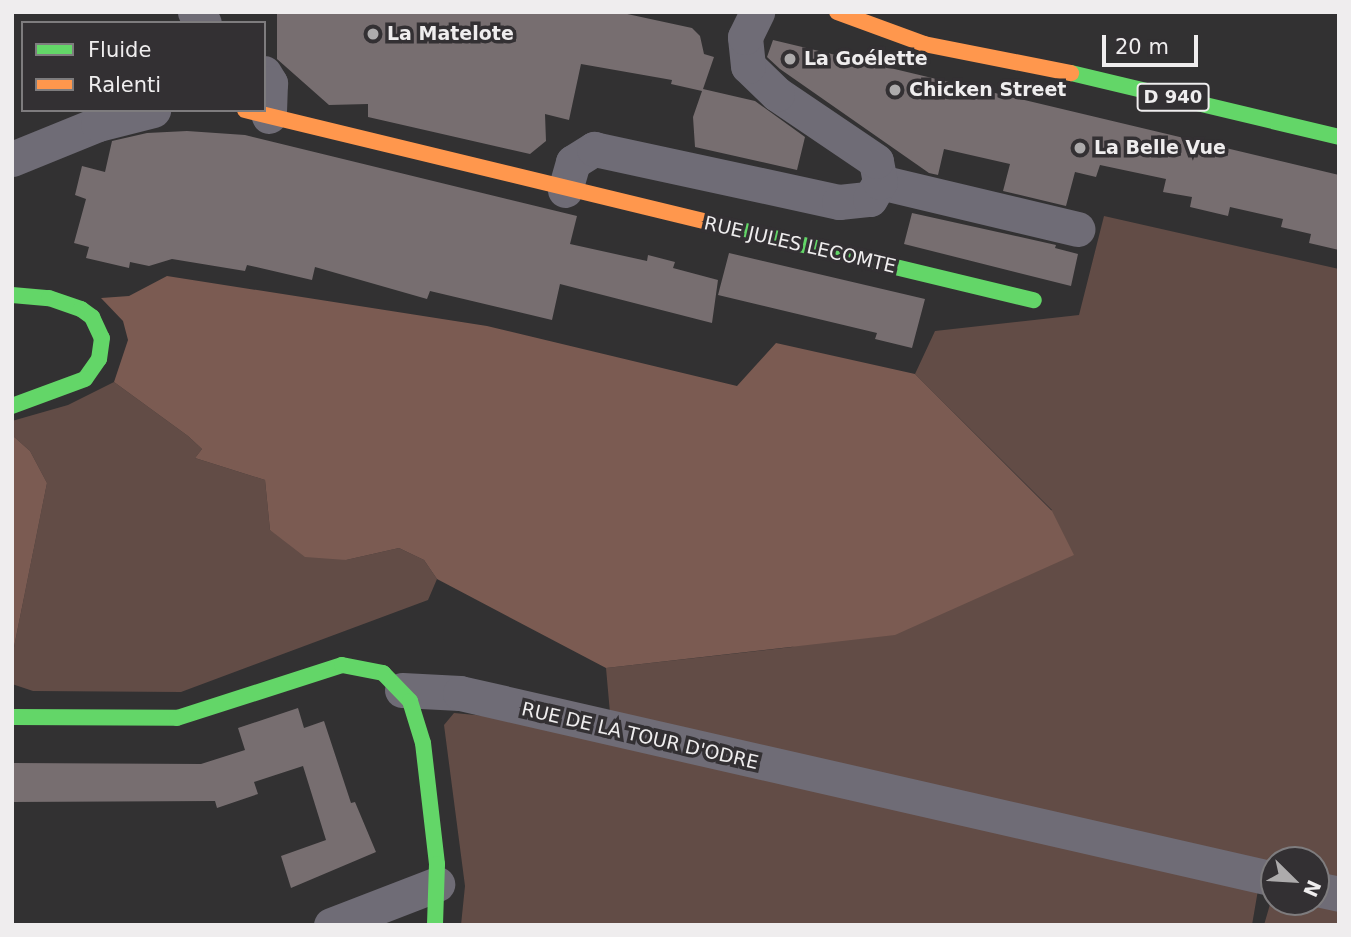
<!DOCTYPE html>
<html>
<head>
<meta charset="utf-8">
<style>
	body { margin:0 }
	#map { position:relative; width:1351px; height:937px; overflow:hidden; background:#323132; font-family:"DejaVu Sans",sans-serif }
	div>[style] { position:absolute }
	.green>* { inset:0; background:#624c46 }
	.forest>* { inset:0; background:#7b5b52 }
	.building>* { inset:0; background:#776e70 }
	.street>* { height:35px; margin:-17.5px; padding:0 17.5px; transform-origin:17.5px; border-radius:17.5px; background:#6f6c76 }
	.fast>* { height:16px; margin:-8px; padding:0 8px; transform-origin:8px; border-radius:8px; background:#63d668 }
	.slow>* { height:16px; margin:-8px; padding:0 8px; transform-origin:8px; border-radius:8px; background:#ff974d }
	.dots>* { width:19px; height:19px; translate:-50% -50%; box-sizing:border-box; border:4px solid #333033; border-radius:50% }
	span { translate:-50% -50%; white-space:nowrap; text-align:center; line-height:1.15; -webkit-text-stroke:7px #333033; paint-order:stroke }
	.shield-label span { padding:2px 5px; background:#333033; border:2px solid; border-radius:5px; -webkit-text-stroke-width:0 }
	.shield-label { font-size:18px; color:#efedee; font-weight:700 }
	.poi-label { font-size:19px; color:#efedee; font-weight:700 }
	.left { translate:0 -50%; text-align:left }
	.street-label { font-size:19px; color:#efedee }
	.frame { position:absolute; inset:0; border:14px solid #efedee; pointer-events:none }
	.legend { position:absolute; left:21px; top:21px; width:245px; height:91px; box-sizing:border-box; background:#333033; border:2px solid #7e7c7e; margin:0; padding:9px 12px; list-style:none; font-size:21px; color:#efedee }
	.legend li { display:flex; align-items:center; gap:14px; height:35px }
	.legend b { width:35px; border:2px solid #7e7c7e }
	.north { position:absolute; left:1260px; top:846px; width:70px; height:70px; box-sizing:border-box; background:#333033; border:2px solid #7e7c7e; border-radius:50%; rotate:114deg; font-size:19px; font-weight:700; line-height:28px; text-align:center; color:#efedee }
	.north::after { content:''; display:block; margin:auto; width:24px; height:32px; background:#adabac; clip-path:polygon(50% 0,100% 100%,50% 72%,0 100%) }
	.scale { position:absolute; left:1102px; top:35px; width:96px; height:32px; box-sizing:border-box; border:4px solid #efedee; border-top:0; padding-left:9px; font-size:21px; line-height:24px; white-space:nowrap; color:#efedee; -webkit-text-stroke:5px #333033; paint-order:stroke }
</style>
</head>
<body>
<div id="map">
	<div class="green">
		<div style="clip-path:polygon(1104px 216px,1339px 269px,1339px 879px,1316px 874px,1316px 860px,1274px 860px,1274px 864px,610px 713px,606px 668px,792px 647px,1052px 510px,915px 374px,935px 331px,1079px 315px)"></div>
		<div style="clip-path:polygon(114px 382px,188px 436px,202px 449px,195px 458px,265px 480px,270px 530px,346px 560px,399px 548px,424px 560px,437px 579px,428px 600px,181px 692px,33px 691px,12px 684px,12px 657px,47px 483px,30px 451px,12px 435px,12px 421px,68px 405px)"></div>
		<div style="clip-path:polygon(454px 713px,486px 716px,1258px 890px,1252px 925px,461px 925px,465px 886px,444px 725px)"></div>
		<div style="clip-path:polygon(1273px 894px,1274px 902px,1339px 907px,1339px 925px,1264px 925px)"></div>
	</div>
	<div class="forest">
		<div style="clip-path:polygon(167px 276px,487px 326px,737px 386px,776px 343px,915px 374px,1052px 511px,1074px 555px,895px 635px,606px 668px,437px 579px,424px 560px,399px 548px,346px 560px,305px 557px,270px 530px,265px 480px,195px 458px,202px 449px,188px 436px,114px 382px,128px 340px,123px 321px,101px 298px,129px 296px)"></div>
		<div style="clip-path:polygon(12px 435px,30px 451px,47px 483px,12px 657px)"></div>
	</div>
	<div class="building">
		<div style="clip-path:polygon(277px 12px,618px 12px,692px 28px,700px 36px,704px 54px,714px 57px,703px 89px,755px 101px,805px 137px,797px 170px,695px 147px,693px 117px,702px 91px,671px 84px,672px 80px,581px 64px,569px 120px,545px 114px,546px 141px,530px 154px,368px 117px,368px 104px,329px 105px,277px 59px)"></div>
		<div style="clip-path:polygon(773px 40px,1339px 175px,1339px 250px,1309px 243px,1311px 234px,1281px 227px,1283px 219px,1230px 207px,1228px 216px,1190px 207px,1192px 197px,1163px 192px,1166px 179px,1100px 165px,1096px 177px,1075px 172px,1066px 206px,1003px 191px,1010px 164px,944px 149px,938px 175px,929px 173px,780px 69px,767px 57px)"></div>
		<div style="clip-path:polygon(187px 131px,245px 135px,577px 216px,570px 244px,647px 261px,648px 255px,675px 262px,673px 268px,718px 280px,712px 323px,560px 284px,552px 320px,430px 291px,427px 299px,315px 267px,312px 280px,247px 265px,245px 271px,172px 259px,149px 266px,130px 262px,129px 268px,86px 258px,89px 247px,74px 243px,86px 199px,75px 195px,82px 166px,105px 172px,112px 141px,147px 133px)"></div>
		<div style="clip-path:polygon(912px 213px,1056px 245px,1055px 248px,1078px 254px,1071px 286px,904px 244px)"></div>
		<div style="clip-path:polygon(729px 253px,925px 299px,912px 348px,875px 339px,877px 333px,718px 295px)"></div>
		<div style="clip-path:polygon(298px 708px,304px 728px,324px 721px,351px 803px,355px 802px,376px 852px,291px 888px,281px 856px,326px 840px,303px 766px,254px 782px,258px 794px,217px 808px,215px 801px,12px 802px,12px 763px,201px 764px,245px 750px,238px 728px)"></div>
	</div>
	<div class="street">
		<div style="left:195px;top:12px;width:14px;rotate:51deg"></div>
		<div style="left:264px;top:73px;width:12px;rotate:59deg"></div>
		<div style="left:270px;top:83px;width:33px;rotate:92deg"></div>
		<div style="left:12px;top:159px;width:93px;rotate:-22.1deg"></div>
		<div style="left:98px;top:124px;width:57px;rotate:-14.3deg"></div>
		<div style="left:880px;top:182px;width:203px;rotate:13.4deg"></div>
		<div style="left:565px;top:190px;width:29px;rotate:-74deg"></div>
		<div style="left:573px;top:162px;width:25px;rotate:-32deg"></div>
		<div style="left:594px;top:149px;width:251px;rotate:12.2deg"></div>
		<div style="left:839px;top:202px;width:31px;rotate:-6deg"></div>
		<div style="left:870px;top:199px;width:20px;rotate:-60deg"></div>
		<div style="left:880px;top:182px;width:21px;rotate:-101deg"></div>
		<div style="left:876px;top:161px;width:120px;rotate:-145.9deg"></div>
		<div style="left:777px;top:94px;width:40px;rotate:-136deg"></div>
		<div style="left:748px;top:66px;width:29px;rotate:-96deg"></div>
		<div style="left:745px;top:37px;width:28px;rotate:-64deg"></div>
		<div style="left:402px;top:690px;width:58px;rotate:3deg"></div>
		<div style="left:460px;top:693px;width:835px;rotate:12.87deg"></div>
		<div style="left:1316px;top:889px;width:24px;rotate:12deg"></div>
		<div style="left:331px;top:925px;width:114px;rotate:-21.1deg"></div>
	</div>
	<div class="fast">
		<div style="left:1071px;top:73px;width:276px;rotate:13.4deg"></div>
		<div style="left:708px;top:222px;width:335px;rotate:13.5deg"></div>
		<div style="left:12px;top:295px;width:37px;rotate:5deg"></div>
		<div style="left:49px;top:298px;width:34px;rotate:19deg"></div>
		<div style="left:81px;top:309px;width:14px;rotate:36deg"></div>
		<div style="left:92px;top:317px;width:23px;rotate:65deg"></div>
		<div style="left:102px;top:338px;width:21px;rotate:98deg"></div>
		<div style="left:99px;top:359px;width:24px;rotate:125deg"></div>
		<div style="left:85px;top:379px;width:78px;rotate:159.7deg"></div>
		<div style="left:12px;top:717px;width:165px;rotate:0.3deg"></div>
		<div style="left:177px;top:718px;width:173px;rotate:-17.8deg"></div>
		<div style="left:342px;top:665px;width:42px;rotate:11deg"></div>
		<div style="left:383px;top:673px;width:39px;rotate:46deg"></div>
		<div style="left:410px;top:701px;width:44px;rotate:72.8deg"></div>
		<div style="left:423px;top:743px;width:122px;rotate:83.4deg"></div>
		<div style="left:437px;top:864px;width:61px;rotate:91.9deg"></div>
	</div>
	<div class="slow">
		<div style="left:837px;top:12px;width:93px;rotate:20.2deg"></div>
		<div style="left:924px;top:44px;width:150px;rotate:11.2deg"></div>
		<div style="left:245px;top:110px;width:476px;rotate:13.6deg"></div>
	</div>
	<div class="dots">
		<div style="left:373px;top:34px;background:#adabac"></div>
		<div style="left:790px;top:59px;background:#adabac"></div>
		<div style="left:895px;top:90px;background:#adabac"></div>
		<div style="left:1080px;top:148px;background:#adabac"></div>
	</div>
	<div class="shield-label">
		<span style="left:1173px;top:97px">D 940</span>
	</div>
	<div class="poi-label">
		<span class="left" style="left:387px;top:34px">La Matelote</span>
		<span class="left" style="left:804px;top:59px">La Goélette</span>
		<span class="left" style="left:909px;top:90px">Chicken Street</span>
		<span class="left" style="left:1094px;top:148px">La Belle Vue</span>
	</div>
	<div class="street-label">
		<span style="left:800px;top:245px;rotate:13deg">RUE JULES LECOMTE</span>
		<span style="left:640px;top:736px;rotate:13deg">RUE DE LA TOUR D'ODRE</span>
	</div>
	<div class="frame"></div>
	<ul class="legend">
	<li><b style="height:9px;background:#63d668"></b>Fluide</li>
	<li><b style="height:9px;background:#ff974d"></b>Ralenti</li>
	</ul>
	<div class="north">N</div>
	<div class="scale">20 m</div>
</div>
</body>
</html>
